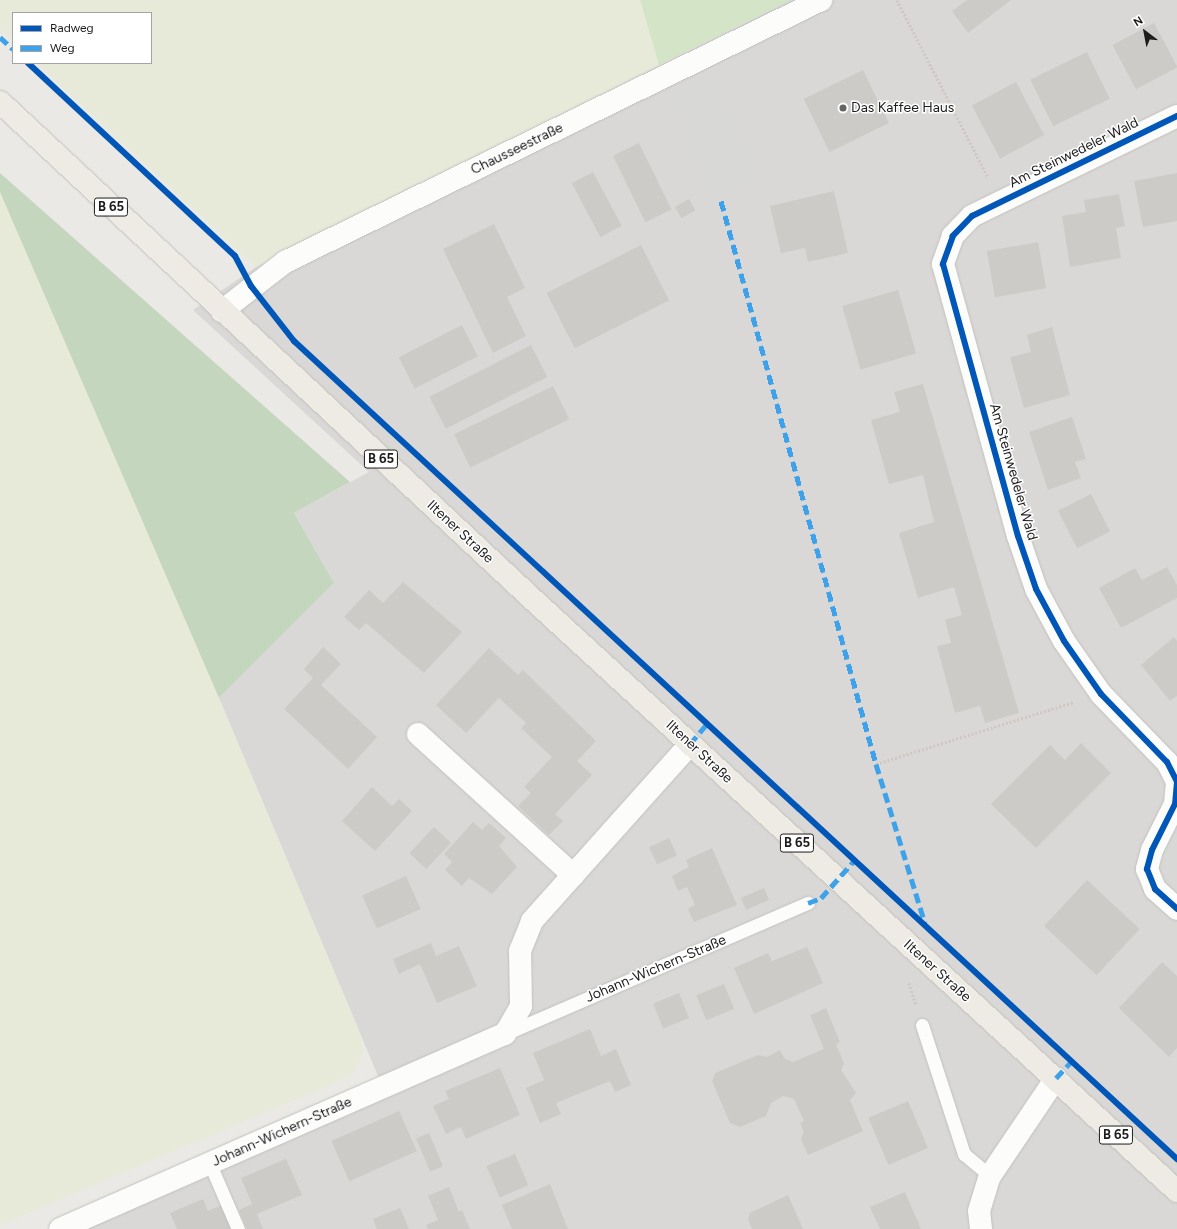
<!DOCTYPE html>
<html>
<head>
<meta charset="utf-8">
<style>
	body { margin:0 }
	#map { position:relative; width:1177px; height:1229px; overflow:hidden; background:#eae9e5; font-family:Figtree,sans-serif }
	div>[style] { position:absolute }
	.residential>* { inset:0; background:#d9d8d6 }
	.religious>* { inset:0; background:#d8d8d6 }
	.farmland>* { inset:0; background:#e7ead9 }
	.grass>* { inset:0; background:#d4e5c7 }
	.forest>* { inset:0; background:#c4d6bd }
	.building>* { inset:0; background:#cdcbc8; transform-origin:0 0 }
	.path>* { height:2.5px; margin-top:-1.25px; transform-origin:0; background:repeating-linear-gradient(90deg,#d0c6c3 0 2px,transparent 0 4px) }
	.roads { filter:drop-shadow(0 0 1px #c1c1bf) drop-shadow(0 0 1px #c1c1bf) }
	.lane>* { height:13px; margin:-6.5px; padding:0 6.5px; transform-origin:6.5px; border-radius:6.5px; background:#fcfcfb }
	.street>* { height:22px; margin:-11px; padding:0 11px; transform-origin:11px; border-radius:11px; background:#fcfcfb }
	.primary>* { height:22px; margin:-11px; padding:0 11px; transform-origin:11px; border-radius:11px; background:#eeebe4 }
	.quiet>* { height:5px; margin-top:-2.5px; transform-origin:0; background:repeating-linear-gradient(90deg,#3da2ea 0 10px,transparent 0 15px) }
	.cycleway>* { height:6px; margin:-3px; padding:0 3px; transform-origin:3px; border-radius:3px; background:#0057b8 }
	.dots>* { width:11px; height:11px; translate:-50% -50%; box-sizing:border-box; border:2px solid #fff; border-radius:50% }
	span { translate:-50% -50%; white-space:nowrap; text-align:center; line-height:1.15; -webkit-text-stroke:3px #fff; paint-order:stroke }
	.shield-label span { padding:1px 3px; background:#fff; border:1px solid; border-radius:3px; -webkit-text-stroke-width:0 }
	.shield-label { font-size:13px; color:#1c1c1c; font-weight:700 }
	.poi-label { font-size:14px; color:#1c1c1c }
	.left { translate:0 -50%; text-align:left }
	.street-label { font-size:14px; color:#1c1c1c }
	.legend { position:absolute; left:12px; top:12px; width:140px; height:52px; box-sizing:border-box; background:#fff; border:1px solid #a4a4a4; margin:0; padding:5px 7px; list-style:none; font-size:12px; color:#1c1c1c }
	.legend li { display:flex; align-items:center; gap:8px; height:20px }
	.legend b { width:20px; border:1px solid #a4a4a4 }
	.north { position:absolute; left:1125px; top:12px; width:40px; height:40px; -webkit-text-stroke:3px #fff; paint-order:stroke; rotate:328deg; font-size:11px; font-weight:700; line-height:16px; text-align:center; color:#1c1c1c }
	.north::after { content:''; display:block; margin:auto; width:14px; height:18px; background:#1c1c1c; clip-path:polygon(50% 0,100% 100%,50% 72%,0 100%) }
</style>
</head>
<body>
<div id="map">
	<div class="residential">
		<i style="clip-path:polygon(791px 0,1177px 0,1177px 1229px,65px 1229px,383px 1088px,219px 698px,334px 583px,294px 513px,369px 472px,193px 310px,256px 267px)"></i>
	</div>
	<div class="religious">
		<i style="clip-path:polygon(712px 72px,754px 177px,714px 206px,670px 92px)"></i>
		<i style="clip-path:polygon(1177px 829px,1177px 875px,1159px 864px)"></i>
	</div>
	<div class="farmland">
		<i style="clip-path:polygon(0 0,640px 0,659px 65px,256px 267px,37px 63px,151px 63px,151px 13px,13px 13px,13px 40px,0 28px)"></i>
		<i style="clip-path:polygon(0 192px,219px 698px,358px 1028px,364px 1052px,354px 1072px,332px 1084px,0 1225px)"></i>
	</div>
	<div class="grass">
		<i style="clip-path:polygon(640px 0,791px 0,659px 65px)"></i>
	</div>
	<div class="forest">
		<i style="clip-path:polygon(0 173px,350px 482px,294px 513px,334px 583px,219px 698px,0 192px)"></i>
	</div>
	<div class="building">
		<i style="clip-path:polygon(967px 0,1011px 0,968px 33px,952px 11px)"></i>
		<i style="left:1154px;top:23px;width:50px;height:47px;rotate:62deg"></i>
		<i style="left:1087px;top:52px;width:52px;height:63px;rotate:64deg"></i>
		<i style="left:863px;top:70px;width:59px;height:66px;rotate:64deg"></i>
		<i style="left:1016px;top:82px;width:60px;height:50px;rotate:62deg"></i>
		<i style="left:639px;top:143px;width:74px;height:29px;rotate:64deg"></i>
		<i style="left:593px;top:172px;width:61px;height:24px;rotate:62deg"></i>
		<i style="clip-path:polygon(1177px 173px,1177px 221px,1143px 227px,1134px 181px)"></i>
		<i style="clip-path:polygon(834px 191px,848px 253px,808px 262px,805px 248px,781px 253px,770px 206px)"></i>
		<i style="clip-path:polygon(1119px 194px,1125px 226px,1116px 228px,1121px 258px,1070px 267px,1062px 216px,1086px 212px,1084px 200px)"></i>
		<i style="left:689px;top:199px;width:13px;height:16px;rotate:61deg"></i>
		<i style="clip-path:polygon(494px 224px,525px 288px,507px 297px,526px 336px,493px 353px,443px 249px)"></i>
		<i style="left:1038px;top:242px;width:47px;height:52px;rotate:80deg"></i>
		<i style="left:641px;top:245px;width:62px;height:106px;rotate:63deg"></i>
		<i style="left:898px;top:290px;width:66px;height:58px;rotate:74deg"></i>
		<i style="left:462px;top:325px;width:35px;height:71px;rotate:63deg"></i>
		<i style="clip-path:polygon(1052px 327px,1070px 395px,1024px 408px,1010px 357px,1031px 352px,1027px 335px)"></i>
		<i style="left:531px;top:345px;width:36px;height:114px;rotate:63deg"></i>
		<i style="clip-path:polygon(923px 384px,1019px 713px,985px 723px,980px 706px,955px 713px,937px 646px,951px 643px,945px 620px,962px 615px,954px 587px,918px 598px,899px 533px,934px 522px,923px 475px,889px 484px,871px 420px,900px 412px,894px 392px)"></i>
		<i style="left:553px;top:386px;width:37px;height:110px;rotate:64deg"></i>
		<i style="clip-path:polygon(1072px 417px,1086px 459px,1075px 462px,1081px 478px,1048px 490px,1029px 432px)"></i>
		<i style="left:1091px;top:494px;width:42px;height:37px;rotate:63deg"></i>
		<i style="clip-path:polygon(1167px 567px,1177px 585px,1177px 598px,1121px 628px,1099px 588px,1135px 568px,1142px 580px)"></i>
		<i style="clip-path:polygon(403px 582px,462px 632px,424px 673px,366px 623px,359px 630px,344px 617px,369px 590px,383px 603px)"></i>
		<i style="clip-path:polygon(1174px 637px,1177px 641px,1177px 696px,1170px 701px,1141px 665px)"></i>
		<i style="clip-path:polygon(323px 647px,341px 664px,321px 685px,377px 737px,348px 769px,284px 709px,313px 678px,304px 669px)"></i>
		<i style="clip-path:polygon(489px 648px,518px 675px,523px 670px,596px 741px,577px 761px,592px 775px,555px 814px,563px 821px,549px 835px,518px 806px,531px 793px,524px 787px,552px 757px,521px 728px,526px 723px,499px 698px,466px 733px,436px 705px)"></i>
		<i style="clip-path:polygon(1081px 743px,1111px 773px,1036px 848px,991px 804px,1050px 745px,1065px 760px)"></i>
		<i style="clip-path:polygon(372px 787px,392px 806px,399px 799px,412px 811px,375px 851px,342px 821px)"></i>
		<i style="clip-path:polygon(473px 822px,482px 830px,489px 823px,506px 838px,499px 846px,517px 867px,492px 894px,469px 878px,462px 886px,445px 870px,452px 862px,444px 854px)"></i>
		<i style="left:434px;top:827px;width:23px;height:36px;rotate:43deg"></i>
		<i style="left:669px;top:838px;width:19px;height:22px;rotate:65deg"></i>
		<i style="clip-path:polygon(712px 848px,737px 905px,694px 922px,688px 909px,695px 905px,687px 887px,678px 891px,672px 876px,689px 867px,686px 860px)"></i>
		<i style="left:406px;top:876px;width:36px;height:48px;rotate:66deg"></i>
		<i style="left:1087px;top:880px;width:72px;height:63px;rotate:43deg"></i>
		<i style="left:764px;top:888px;width:13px;height:25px;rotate:67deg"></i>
		<i style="clip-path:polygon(431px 943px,436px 956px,459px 946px,477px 986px,437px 1003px,420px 964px,399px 974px,393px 959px)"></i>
		<i style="clip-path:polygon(807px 947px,823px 983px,754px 1014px,734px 968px,768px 953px,772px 961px)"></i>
		<i style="clip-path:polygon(1162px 962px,1177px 976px,1177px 1048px,1169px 1057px,1119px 1008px)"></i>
		<i style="left:724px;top:984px;width:27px;height:30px;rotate:68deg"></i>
		<i style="left:679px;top:993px;width:27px;height:28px;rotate:68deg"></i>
		<i style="clip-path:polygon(826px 1008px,840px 1042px,836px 1044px,844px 1064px,841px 1070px,856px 1093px,850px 1100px,863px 1131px,808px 1155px,801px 1139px,804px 1132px,800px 1123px,804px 1121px,794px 1099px,783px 1096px,771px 1103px,766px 1116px,740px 1127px,730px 1123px,712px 1081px,715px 1073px,758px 1055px,767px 1057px,780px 1050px,784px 1058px,793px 1062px,824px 1049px,810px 1015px)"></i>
		<i style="clip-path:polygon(590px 1029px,601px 1056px,616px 1049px,631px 1085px,615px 1092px,610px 1081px,556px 1103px,561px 1114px,540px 1123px,526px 1088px,544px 1080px,533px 1053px)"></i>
		<i style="clip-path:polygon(500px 1068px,520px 1115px,466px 1139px,461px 1127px,446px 1134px,433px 1106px,449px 1099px,445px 1091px)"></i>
		<i style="left:908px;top:1101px;width:51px;height:43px;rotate:67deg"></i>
		<i style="left:399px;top:1111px;width:44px;height:74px;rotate:66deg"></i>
		<i style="left:429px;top:1133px;width:36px;height:14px;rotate:67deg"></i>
		<i style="left:515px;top:1154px;width:34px;height:31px;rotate:67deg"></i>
		<i style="clip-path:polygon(286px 1159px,302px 1195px,257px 1214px,263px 1229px,247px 1229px,239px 1210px,252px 1204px,241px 1178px)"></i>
		<i style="clip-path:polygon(550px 1184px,568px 1229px,512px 1229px,502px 1205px)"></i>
		<i style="clip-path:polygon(449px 1187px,459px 1212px,462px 1210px,470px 1229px,428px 1229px,426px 1225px,438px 1220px,428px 1196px)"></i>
		<i style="clip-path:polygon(905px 1192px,921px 1229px,880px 1229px,870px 1207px)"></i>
		<i style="clip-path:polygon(788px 1195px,803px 1229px,752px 1229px,748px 1219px,750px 1213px)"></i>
		<i style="clip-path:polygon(203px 1199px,208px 1211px,222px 1205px,232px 1229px,177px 1229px,170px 1213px)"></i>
		<i style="clip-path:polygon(400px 1208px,409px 1229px,377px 1229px,373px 1219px)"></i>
	</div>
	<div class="path">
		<i style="left:897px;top:0;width:199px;rotate:62.8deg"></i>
		<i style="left:876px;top:764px;width:207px;rotate:-17.4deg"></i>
		<i style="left:909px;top:983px;width:23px;rotate:72deg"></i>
	</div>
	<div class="roads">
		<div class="lane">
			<i style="left:922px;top:1025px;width:136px;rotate:72deg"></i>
			<i style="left:964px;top:1154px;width:34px;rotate:40deg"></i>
			<i style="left:507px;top:1033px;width:328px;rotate:-23.4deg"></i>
			<i style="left:210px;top:1164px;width:71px;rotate:66.7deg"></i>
		</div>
		<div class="street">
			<i style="left:1177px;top:116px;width:228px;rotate:154deg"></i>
			<i style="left:972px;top:216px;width:28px;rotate:134deg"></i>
			<i style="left:953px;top:236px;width:30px;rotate:110deg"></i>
			<i style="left:943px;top:264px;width:282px;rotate:74.6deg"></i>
			<i style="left:1018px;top:536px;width:56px;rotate:71.2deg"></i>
			<i style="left:1036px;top:589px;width:59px;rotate:61.7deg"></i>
			<i style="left:1064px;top:641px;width:65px;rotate:55.1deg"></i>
			<i style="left:1101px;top:694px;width:95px;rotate:45.9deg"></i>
			<i style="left:1167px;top:762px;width:22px;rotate:63deg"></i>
			<i style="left:1177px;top:782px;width:22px;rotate:95deg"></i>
			<i style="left:1175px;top:804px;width:51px;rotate:116.6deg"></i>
			<i style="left:1152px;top:850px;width:20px;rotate:105deg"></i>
			<i style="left:1147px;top:869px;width:22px;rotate:68deg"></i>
			<i style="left:1155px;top:889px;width:30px;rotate:42deg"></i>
			<i style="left:222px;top:311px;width:80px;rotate:-37.9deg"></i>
			<i style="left:285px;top:262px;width:597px;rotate:-26.05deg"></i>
			<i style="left:418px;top:734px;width:210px;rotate:42.3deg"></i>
			<i style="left:60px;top:1229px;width:486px;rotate:-23.7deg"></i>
			<i style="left:505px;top:1034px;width:32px;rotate:-60deg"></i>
			<i style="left:521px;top:1006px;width:55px;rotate:-91deg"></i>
			<i style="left:520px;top:951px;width:32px;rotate:-68deg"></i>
			<i style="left:532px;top:921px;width:237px;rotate:-48.2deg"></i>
			<i style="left:981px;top:1229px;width:18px;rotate:-96deg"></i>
			<i style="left:979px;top:1211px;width:37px;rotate:-73deg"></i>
			<i style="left:990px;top:1176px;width:118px;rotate:-56deg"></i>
		</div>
		<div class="primary">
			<i style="left:0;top:102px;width:739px;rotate:43.03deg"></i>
			<i style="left:540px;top:606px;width:865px;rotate:42.56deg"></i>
		</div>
	</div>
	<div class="quiet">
		<i style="left:0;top:37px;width:18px;rotate:43deg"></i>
		<i style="left:721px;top:201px;width:584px;rotate:74.61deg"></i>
		<i style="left:876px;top:764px;width:166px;rotate:72.9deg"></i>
		<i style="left:690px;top:744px;width:26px;rotate:-50deg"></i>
		<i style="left:808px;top:903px;width:14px;rotate:-21deg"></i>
		<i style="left:821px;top:898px;width:50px;rotate:-48.3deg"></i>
		<i style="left:1056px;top:1078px;width:22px;rotate:-47deg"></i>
	</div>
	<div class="cycleway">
		<i style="left:28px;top:63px;width:283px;rotate:43deg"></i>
		<i style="left:235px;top:256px;width:34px;rotate:62deg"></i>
		<i style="left:251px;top:286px;width:70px;rotate:52deg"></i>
		<i style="left:294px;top:341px;width:1204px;rotate:42.81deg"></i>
		<i style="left:1177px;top:116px;width:228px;rotate:154deg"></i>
		<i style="left:972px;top:216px;width:28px;rotate:134deg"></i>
		<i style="left:953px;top:236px;width:30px;rotate:110deg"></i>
		<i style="left:943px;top:264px;width:282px;rotate:74.6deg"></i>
		<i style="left:1018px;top:536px;width:56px;rotate:71.2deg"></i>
		<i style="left:1036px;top:589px;width:59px;rotate:61.7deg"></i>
		<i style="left:1064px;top:641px;width:65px;rotate:55.1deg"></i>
		<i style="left:1101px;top:694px;width:95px;rotate:45.9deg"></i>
		<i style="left:1167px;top:762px;width:22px;rotate:63deg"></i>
		<i style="left:1177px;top:782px;width:22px;rotate:95deg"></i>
		<i style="left:1175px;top:804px;width:51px;rotate:116.6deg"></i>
		<i style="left:1152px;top:850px;width:20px;rotate:105deg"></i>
		<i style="left:1147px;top:869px;width:22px;rotate:68deg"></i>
		<i style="left:1155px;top:889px;width:30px;rotate:42deg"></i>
	</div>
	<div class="dots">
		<i style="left:843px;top:108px;background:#646462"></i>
	</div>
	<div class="shield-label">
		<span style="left:111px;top:207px">B 65</span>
		<span style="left:381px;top:459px">B 65</span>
		<span style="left:797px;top:843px">B 65</span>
		<span style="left:1116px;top:1135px">B 65</span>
	</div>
	<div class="poi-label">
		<span class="left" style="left:851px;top:108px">Das Kaffee Haus</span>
	</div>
	<div class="street-label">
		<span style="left:517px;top:149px;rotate:-26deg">Chausseestraße</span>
		<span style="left:1074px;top:153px;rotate:-26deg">Am Steinwedeler Wald</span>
		<span style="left:1013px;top:472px;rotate:74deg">Am Steinwedeler Wald</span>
		<span style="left:460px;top:532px;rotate:43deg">Iltener Straße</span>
		<span style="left:699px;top:752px;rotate:43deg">Iltener Straße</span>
		<span style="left:656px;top:969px;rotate:-23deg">Johann-Wichern-Straße</span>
		<span style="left:937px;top:971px;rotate:42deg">Iltener Straße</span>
		<span style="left:282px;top:1132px;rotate:-24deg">Johann-Wichern-Straße</span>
	</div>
	<ul class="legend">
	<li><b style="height:5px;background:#0057b8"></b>Radweg</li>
	<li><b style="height:5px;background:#3da2ea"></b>Weg</li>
	</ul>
	<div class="north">N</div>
</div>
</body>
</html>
